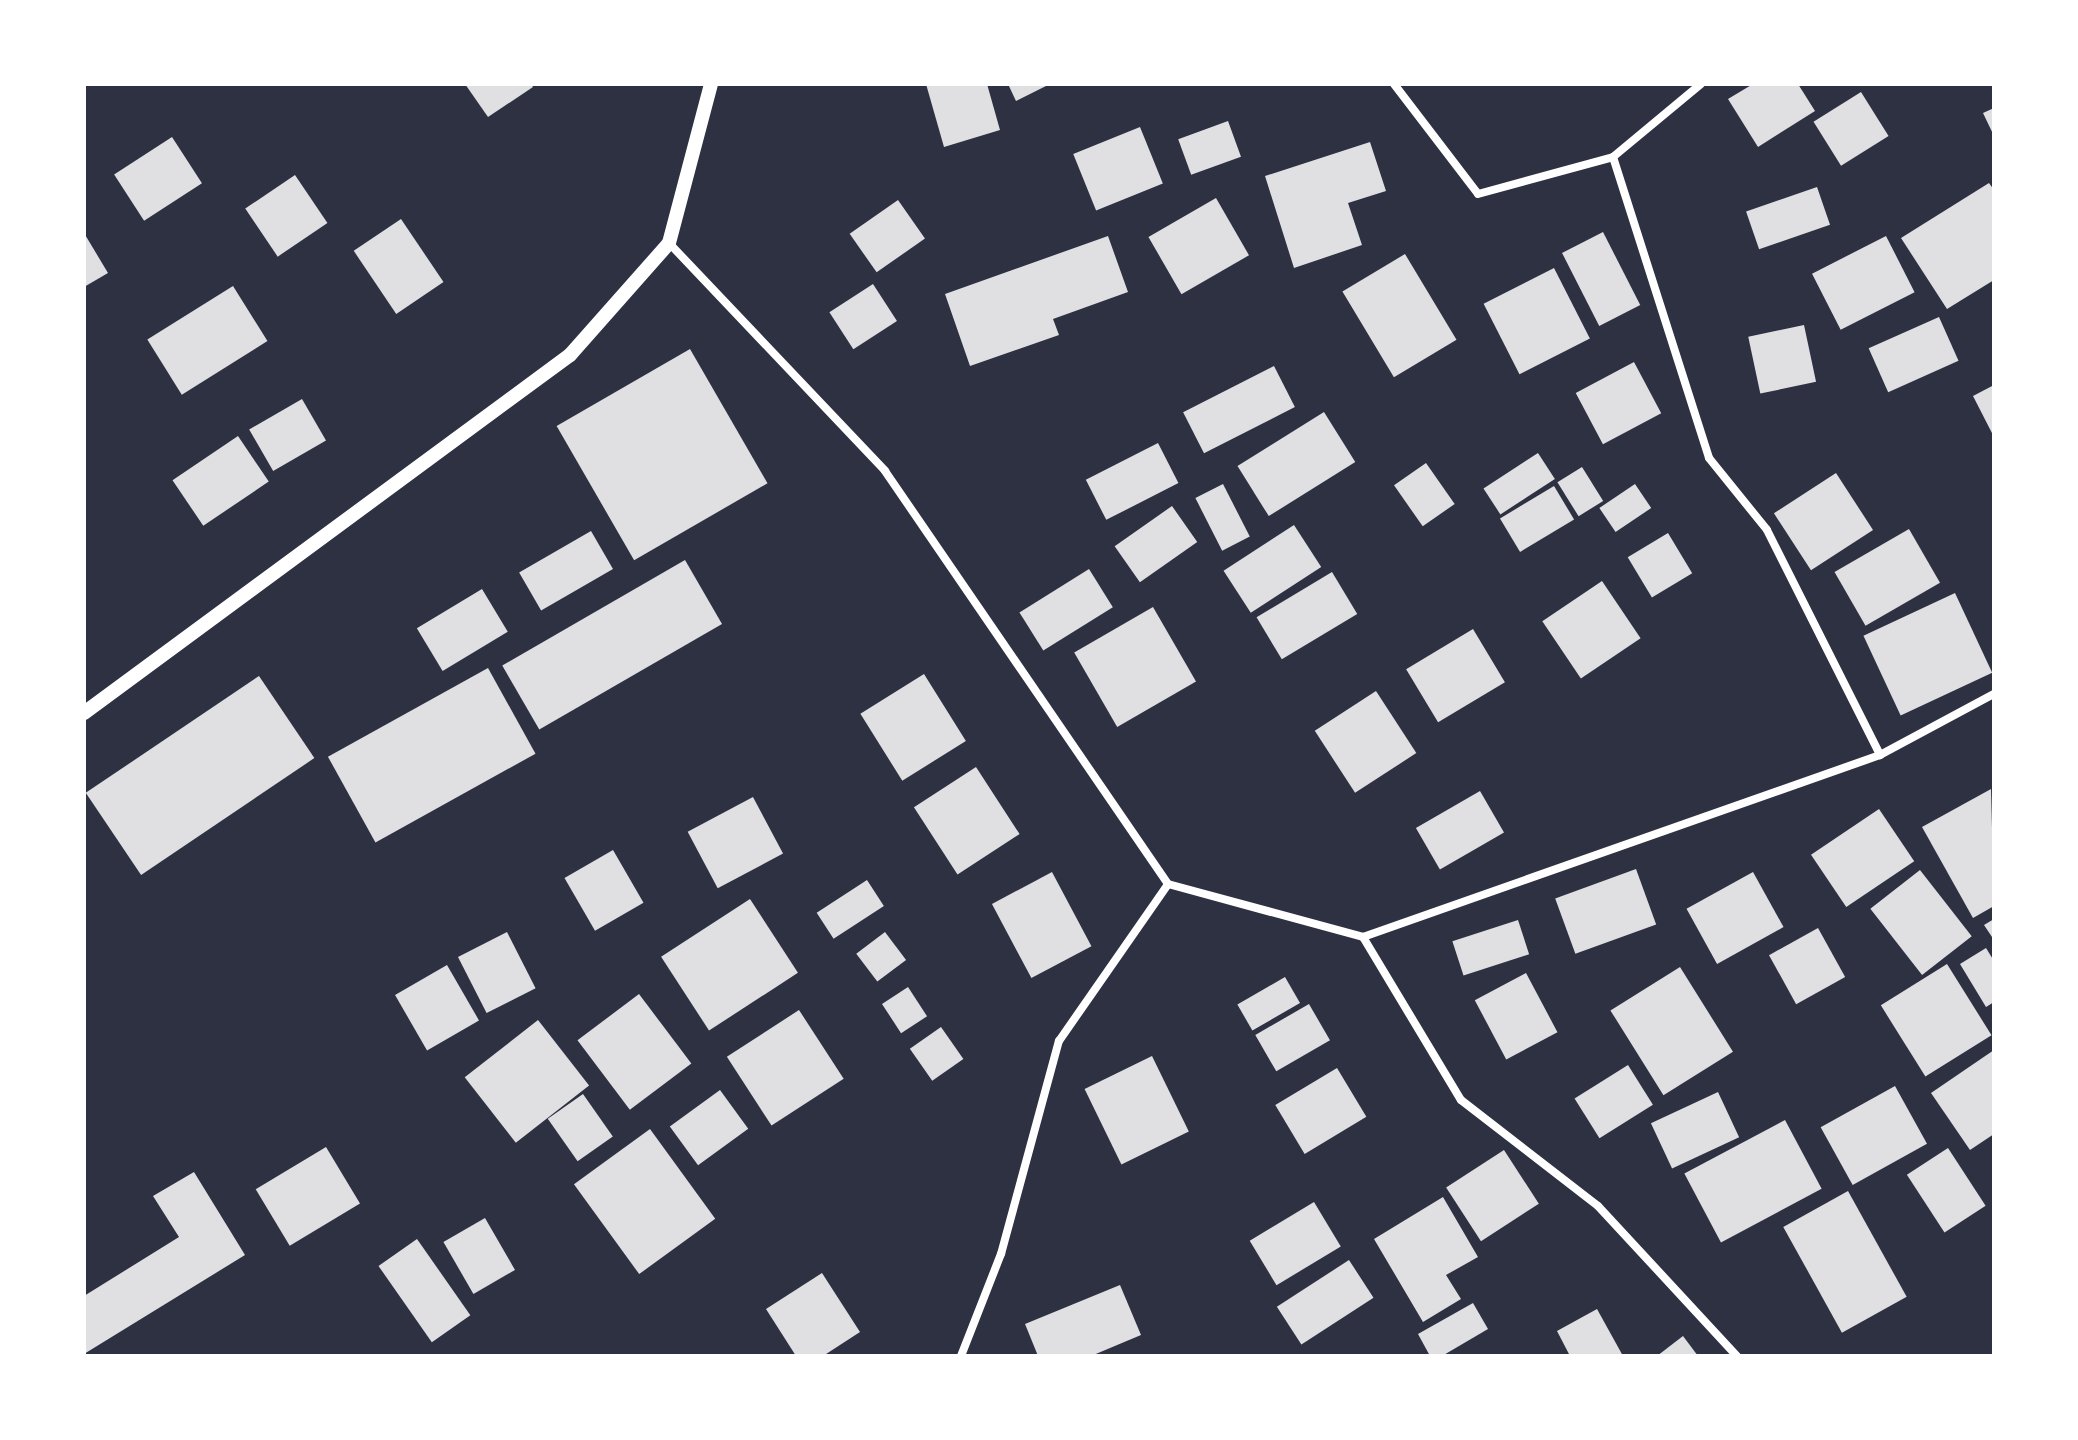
<!DOCTYPE html>
<html>
<head>
<meta charset="utf-8">
<style>
	body { margin:0 }
	#map { position:relative; width:2078px; height:1440px; overflow:hidden; background:#2d3142; font-family:"Space Grotesk",sans-serif }
	div>[style] { position:absolute }
	.building>* { inset:0; background:#e0e0e3; transform-origin:0 0 }
	.minor>* { height:8px; margin:-4px; padding:0 4px; transform-origin:4px; border-radius:4px; background:#fff }
	.tertiary>* { height:14px; margin:-7px; padding:0 7px; transform-origin:7px; border-radius:7px; background:#fff }
	span { translate:-50% -50%; white-space:nowrap; text-align:center; line-height:1.15; -webkit-text-stroke:7px #fff; paint-order:stroke }
	.frame { position:absolute; inset:0; border:86px solid #fff; pointer-events:none }
</style>
</head>
<body>
<div id="map">
	<div class="building">
		<i style="clip-path:polygon(465px 84px,531px 84px,533px 87px,488px 117px)"></i>
		<i style="clip-path:polygon(926px 84px,987px 84px,1000px 130px,944px 147px)"></i>
		<i style="clip-path:polygon(1008px 84px,1050px 84px,1016px 101px)"></i>
		<i style="clip-path:polygon(1753px 84px,1798px 84px,1815px 111px,1758px 147px,1728px 99px)"></i>
		<i style="left:1861px;top:92px;width:52px;height:56px;rotate:58deg"></i>
		<i style="clip-path:polygon(1994px 108px,1994px 136px,1983px 113px)"></i>
		<i style="left:1228px;top:121px;width:38px;height:53px;rotate:70deg"></i>
		<i style="left:1140px;top:127px;width:61px;height:72px;rotate:68deg"></i>
		<i style="left:172px;top:137px;width:55px;height:69px;rotate:57deg"></i>
		<i style="clip-path:polygon(1370px 142px,1386px 191px,1348px 203px,1362px 245px,1294px 268px,1265px 176px)"></i>
		<i style="left:295px;top:175px;width:58px;height:60px;rotate:56deg"></i>
		<i style="clip-path:polygon(1989px 183px,1994px 190px,1994px 280px,1947px 309px,1901px 238px)"></i>
		<i style="left:1817px;top:187px;width:40px;height:75px;rotate:71deg"></i>
		<i style="left:1216px;top:198px;width:66px;height:78px;rotate:60deg"></i>
		<i style="left:898px;top:200px;width:47px;height:59px;rotate:55deg"></i>
		<i style="left:401px;top:219px;width:76px;height:57px;rotate:56deg"></i>
		<i style="left:1603px;top:232px;width:82px;height:46px;rotate:63deg"></i>
		<i style="clip-path:polygon(84px 233px,108px 273px,84px 287px)"></i>
		<i style="clip-path:polygon(1108px 236px,1128px 292px,1053px 319px,1059px 335px,970px 366px,945px 294px)"></i>
		<i style="left:1886px;top:236px;width:63px;height:83px;rotate:63deg"></i>
		<i style="left:1405px;top:254px;width:100px;height:73px;rotate:59deg"></i>
		<i style="left:1554px;top:268px;width:79px;height:79px;rotate:63deg"></i>
		<i style="left:873px;top:284px;width:44px;height:52px;rotate:57deg"></i>
		<i style="left:233px;top:286px;width:65px;height:101px;rotate:58deg"></i>
		<i style="left:1939px;top:317px;width:48px;height:77px;rotate:66deg"></i>
		<i style="left:1804px;top:325px;width:58px;height:57px;rotate:78deg"></i>
		<i style="left:690px;top:349px;width:155px;height:154px;rotate:60deg"></i>
		<i style="left:1634px;top:362px;width:58px;height:66px;rotate:62deg"></i>
		<i style="left:1274px;top:366px;width:46px;height:102px;rotate:63deg"></i>
		<i style="clip-path:polygon(1994px 385px,1994px 437px,1973px 396px)"></i>
		<i style="left:302px;top:399px;width:48px;height:61px;rotate:60deg"></i>
		<i style="left:1324px;top:412px;width:59px;height:102px;rotate:58deg"></i>
		<i style="left:238px;top:436px;width:55px;height:79px;rotate:56deg"></i>
		<i style="left:1158px;top:443px;width:45px;height:81px;rotate:63deg"></i>
		<i style="left:1538px;top:453px;width:31px;height:65px;rotate:57deg"></i>
		<i style="left:1426px;top:463px;width:50px;height:39px;rotate:55deg"></i>
		<i style="left:1582px;top:467px;width:40px;height:29px;rotate:58deg"></i>
		<i style="left:1836px;top:473px;width:68px;height:74px;rotate:57deg"></i>
		<i style="left:1223px;top:484px;width:59px;height:31px;rotate:63deg"></i>
		<i style="left:1635px;top:484px;width:29px;height:43px;rotate:56deg"></i>
		<i style="left:1554px;top:486px;width:39px;height:63px;rotate:59deg"></i>
		<i style="left:1172px;top:506px;width:44px;height:70px;rotate:55deg"></i>
		<i style="left:1294px;top:525px;width:50px;height:84px;rotate:57deg"></i>
		<i style="left:1909px;top:529px;width:62px;height:86px;rotate:60deg"></i>
		<i style="left:591px;top:531px;width:44px;height:83px;rotate:60deg"></i>
		<i style="left:1668px;top:533px;width:47px;height:47px;rotate:59deg"></i>
		<i style="left:685px;top:560px;width:74px;height:211px;rotate:60deg"></i>
		<i style="left:1089px;top:569px;width:45px;height:82px;rotate:58deg"></i>
		<i style="left:1332px;top:572px;width:49px;height:88px;rotate:59deg"></i>
		<i style="left:1602px;top:581px;width:69px;height:72px;rotate:56deg"></i>
		<i style="left:482px;top:589px;width:50px;height:76px;rotate:59deg"></i>
		<i style="left:1955px;top:593px;width:88px;height:101px;rotate:65deg"></i>
		<i style="left:1153px;top:607px;width:86px;height:91px;rotate:60deg"></i>
		<i style="left:1473px;top:629px;width:62px;height:78px;rotate:59deg"></i>
		<i style="left:488px;top:668px;width:98px;height:183px;rotate:61deg"></i>
		<i style="left:924px;top:674px;width:79px;height:75px;rotate:58deg"></i>
		<i style="left:259px;top:676px;width:99px;height:209px;rotate:56deg"></i>
		<i style="left:1376px;top:691px;width:74px;height:73px;rotate:57deg"></i>
		<i style="left:976px;top:767px;width:80px;height:74px;rotate:57deg"></i>
		<i style="clip-path:polygon(1991px 789px,1994px 906px,1973px 918px,1922px 827px)"></i>
		<i style="left:1480px;top:791px;width:48px;height:74px;rotate:60deg"></i>
		<i style="left:753px;top:797px;width:64px;height:74px;rotate:62deg"></i>
		<i style="left:1879px;top:809px;width:63px;height:82px;rotate:56deg"></i>
		<i style="left:613px;top:850px;width:61px;height:56px;rotate:60deg"></i>
		<i style="left:1636px;top:869px;width:59px;height:86px;rotate:70deg"></i>
		<i style="left:1920px;top:870px;width:84px;height:63px;rotate:52deg"></i>
		<i style="left:1052px;top:872px;width:84px;height:68px;rotate:62deg"></i>
		<i style="left:1753px;top:872px;width:63px;height:76px;rotate:61deg"></i>
		<i style="left:867px;top:880px;width:31px;height:60px;rotate:57deg"></i>
		<i style="left:750px;top:899px;width:88px;height:106px;rotate:57deg"></i>
		<i style="clip-path:polygon(1994px 919px,1994px 940px,1984px 925px)"></i>
		<i style="left:1518px;top:920px;width:36px;height:69px;rotate:72deg"></i>
		<i style="left:1818px;top:928px;width:56px;height:56px;rotate:61deg"></i>
		<i style="left:507px;top:932px;width:63px;height:55px;rotate:63deg"></i>
		<i style="left:885px;top:932px;width:35px;height:36px;rotate:53deg"></i>
		<i style="clip-path:polygon(1986px 948px,1994px 961px,1994px 1002px,1986px 1007px,1960px 964px)"></i>
		<i style="left:1947px;top:964px;width:84px;height:78px;rotate:58deg"></i>
		<i style="left:447px;top:965px;width:64px;height:60px;rotate:60deg"></i>
		<i style="left:1680px;top:967px;width:100px;height:82px;rotate:58deg"></i>
		<i style="left:1526px;top:973px;width:67px;height:58px;rotate:62deg"></i>
		<i style="left:1285px;top:977px;width:30px;height:55px;rotate:60deg"></i>
		<i style="left:908px;top:987px;width:35px;height:31px;rotate:57deg"></i>
		<i style="left:639px;top:994px;width:87px;height:77px;rotate:53deg"></i>
		<i style="left:1309px;top:1004px;width:42px;height:62px;rotate:60deg"></i>
		<i style="left:799px;top:1010px;width:82px;height:86px;rotate:57deg"></i>
		<i style="left:538px;top:1020px;width:83px;height:93px;rotate:52deg"></i>
		<i style="left:941px;top:1027px;width:39px;height:38px;rotate:55deg"></i>
		<i style="clip-path:polygon(1994px 1050px,1994px 1134px,1970px 1150px,1931px 1093px)"></i>
		<i style="left:1152px;top:1056px;width:84px;height:75px;rotate:64deg"></i>
		<i style="left:1628px;top:1065px;width:47px;height:63px;rotate:58deg"></i>
		<i style="left:1337px;top:1068px;width:57px;height:72px;rotate:59deg"></i>
		<i style="left:1895px;top:1086px;width:66px;height:85px;rotate:61deg"></i>
		<i style="left:720px;top:1090px;width:48px;height:62px;rotate:54deg"></i>
		<i style="left:1718px;top:1092px;width:50px;height:74px;rotate:65deg"></i>
		<i style="left:583px;top:1094px;width:52px;height:43px;rotate:55deg"></i>
		<i style="left:1785px;top:1120px;width:78px;height:114px;rotate:62deg"></i>
		<i style="left:650px;top:1129px;width:111px;height:94px;rotate:54deg"></i>
		<i style="left:326px;top:1147px;width:66px;height:82px;rotate:59deg"></i>
		<i style="left:1948px;top:1148px;width:69px;height:49px;rotate:57deg"></i>
		<i style="left:1504px;top:1150px;width:64px;height:69px;rotate:57deg"></i>
		<i style="clip-path:polygon(194px 1172px,245px 1255px,84px 1354px,84px 1296px,179px 1237px,153px 1196px)"></i>
		<i style="left:1848px;top:1191px;width:121px;height:74px;rotate:61deg"></i>
		<i style="clip-path:polygon(1443px 1197px,1478px 1257px,1446px 1275px,1461px 1299px,1423px 1322px,1374px 1239px)"></i>
		<i style="left:1314px;top:1202px;width:52px;height:75px;rotate:59deg"></i>
		<i style="left:485px;top:1218px;width:60px;height:48px;rotate:60deg"></i>
		<i style="left:417px;top:1239px;width:93px;height:47px;rotate:55deg"></i>
		<i style="left:1349px;top:1260px;width:45px;height:86px;rotate:57deg"></i>
		<i style="clip-path:polygon(822px 1273px,860px 1332px,823px 1356px,796px 1356px,766px 1309px)"></i>
		<i style="clip-path:polygon(1120px 1285px,1141px 1335px,1091px 1356px,1038px 1356px,1025px 1324px)"></i>
		<i style="clip-path:polygon(1473px 1303px,1488px 1329px,1442px 1356px,1430px 1356px,1418px 1334px)"></i>
		<i style="clip-path:polygon(1597px 1309px,1623px 1356px,1570px 1356px,1557px 1331px)"></i>
		<i style="clip-path:polygon(1683px 1336px,1698px 1356px,1657px 1356px)"></i>
	</div>
	<div class="minor">
		<i style="left:1394px;top:84px;width:138px;rotate:52.6deg"></i>
		<i style="left:1478px;top:194px;width:140px;rotate:-15.3deg"></i>
		<i style="left:1613px;top:157px;width:114px;rotate:-39.7deg"></i>
		<i style="left:1613px;top:157px;width:316px;rotate:72.3deg"></i>
		<i style="left:1709px;top:458px;width:92px;rotate:51.1deg"></i>
		<i style="left:1767px;top:530px;width:252px;rotate:63.3deg"></i>
		<i style="left:669px;top:243px;width:314px;rotate:46.5deg"></i>
		<i style="left:885px;top:471px;width:501px;rotate:55.58deg"></i>
		<i style="left:1168px;top:884px;width:202px;rotate:15.2deg"></i>
		<i style="left:1363px;top:937px;width:190px;rotate:59deg"></i>
		<i style="left:1461px;top:1100px;width:173px;rotate:37.7deg"></i>
		<i style="left:1598px;top:1206px;width:205px;rotate:47.2deg"></i>
		<i style="left:1363px;top:937px;width:548px;rotate:-19.39deg"></i>
		<i style="left:1880px;top:755px;width:129px;rotate:-28.2deg"></i>
		<i style="left:961px;top:1356px;width:110px;rotate:-68.6deg"></i>
		<i style="left:1001px;top:1254px;width:221px;rotate:-74.8deg"></i>
		<i style="left:1059px;top:1041px;width:191px;rotate:-55.2deg"></i>
	</div>
	<div class="tertiary">
		<i style="left:84px;top:713px;width:604px;rotate:-36.38deg"></i>
		<i style="left:570px;top:355px;width:149px;rotate:-48.5deg"></i>
		<i style="left:669px;top:243px;width:164px;rotate:-75.2deg"></i>
	</div>
	<div class="frame"></div>
</div>
</body>
</html>
